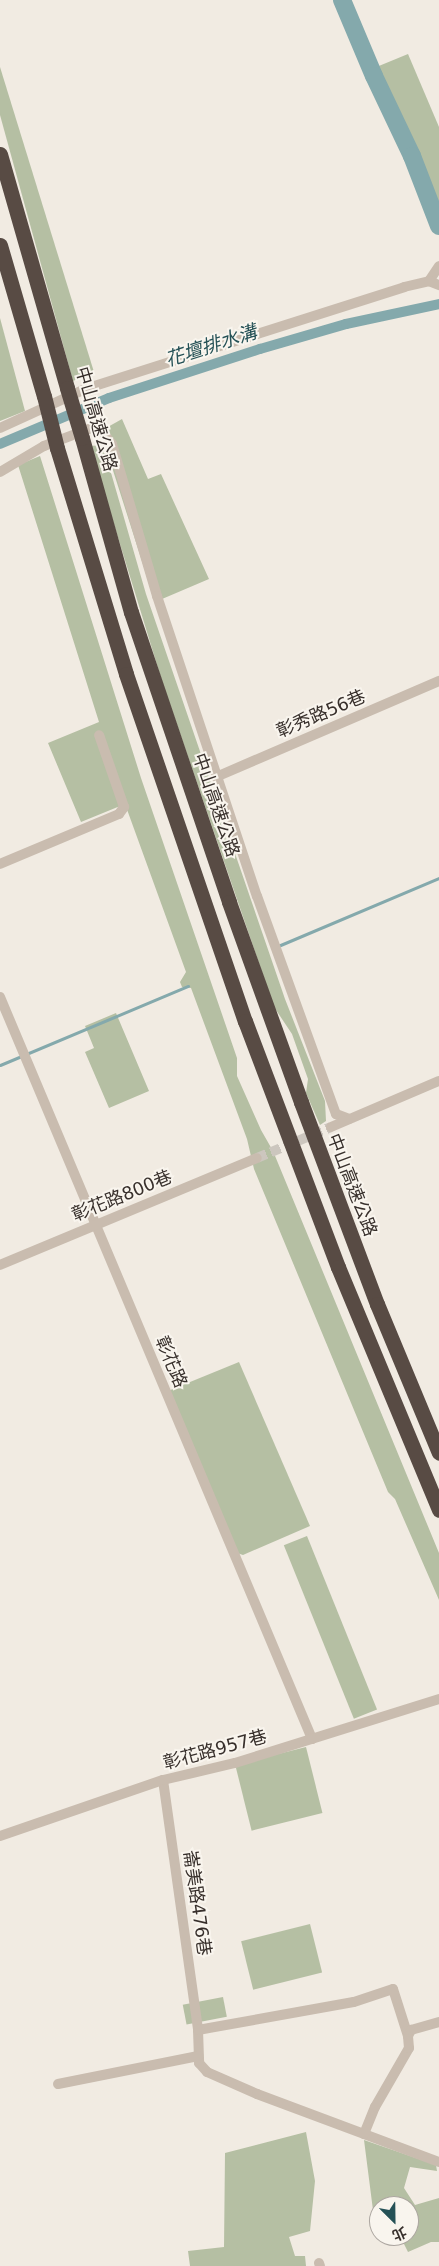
<!DOCTYPE html>
<html>
<head>
<meta charset="utf-8">
<style>
	body { margin:0 }
	#map { position:relative; width:439px; height:2266px; overflow:hidden; background:#f1ebe2; font-family:"DejaVu Sans","Noto Sans TC",sans-serif }
	div>[style] { position:absolute }
	.green>* { inset:0; background:#b5bfa3; transform-origin:0 0 }
	.stream>* { height:3px; margin:-1.5px; padding:0 1.5px; transform-origin:1.5px; border-radius:1.5px; background:#84a9ac }
	.canal>* { height:10px; margin:-5px; padding:0 5px; transform-origin:5px; border-radius:5px; background:#84a9ac }
	.river>* { height:18px; margin:-9px; padding:0 9px; transform-origin:9px; border-radius:9px; background:#84a9ac }
	.minor-tunnel>* { height:10px; margin-top:-5px; transform-origin:0; background:repeating-linear-gradient(90deg,#ccc6be 0 10px,transparent 0 15px) }
	.minor>* { height:10px; margin:-5px; padding:0 5px; transform-origin:5px; border-radius:5px; background:#c9bcaf }
	.highway>* { height:15px; margin:-7.5px; padding:0 7.5px; transform-origin:7.5px; border-radius:7.5px; background:#584b44 }
	.highway-bridge>* { height:15px; margin:-7.5px; padding:0 7.5px; transform-origin:7.5px; border-radius:7.5px; background:#584b44 }
	span { translate:-50% -50%; white-space:nowrap; text-align:center; line-height:1.15; -webkit-text-stroke:4px #f9f5ee; paint-order:stroke }
	.street-label { font-size:18px; color:#38302c }
	.water-label { font-size:19px; color:#255156; font-style:italic }
	.north { position:absolute; left:369px; top:2196px; width:50px; height:50px; box-sizing:border-box; background:#f9f5ee; border:1px solid #aca6a0; border-radius:50%; rotate:157deg; font-size:14px; font-weight:700; line-height:20px; text-align:center; color:#38302c }
	.north::after { content:''; display:block; margin:auto; width:18px; height:22px; background:#255156; clip-path:polygon(50% 0,100% 100%,50% 72%,0 100%) }
</style>
</head>
<body>
<div id="map">
	<div class="green">
		<i style="clip-path:polygon(408px 54px,439px 127px,439px 222px,374px 68px)"></i>
		<i style="clip-path:polygon(0 67px,94px 372px,73px 381px,0 115px)"></i>
		<i style="clip-path:polygon(0 318px,25px 411px,0 421px)"></i>
		<i style="clip-path:polygon(122px 419px,148px 479px,161px 474px,209px 579px,155px 602px,110px 461px,106px 428px)"></i>
		<i style="clip-path:polygon(103px 445px,146px 594px,285px 999px,325px 1101px,326px 1121px,320px 1125px,306px 1093px,308px 1079px,292px 1034px,274px 1007px,162px 681px,90px 446px)"></i>
		<i style="clip-path:polygon(40px 456px,141px 778px,237px 1058px,237px 1076px,261px 1130px,273px 1151px,439px 1553px,439px 1600px,395px 1499px,388px 1492px,254px 1169px,247px 1139px,191px 988px,182px 987px,180px 982px,186px 972px,125px 804px,81px 822px,48px 743px,99px 722px,18px 465px)"></i>
		<i style="clip-path:polygon(116px 1013px,149px 1091px,109px 1108px,85px 1052px,94px 1048px,85px 1026px)"></i>
		<i style="clip-path:polygon(239px 1362px,310px 1526px,243px 1555px,237px 1553px,168px 1391px)"></i>
		<i style="left:307px;top:1536px;width:187px;height:25px;rotate:68deg"></i>
		<i style="left:306px;top:1747px;width:68px;height:73px;rotate:76deg"></i>
		<i style="left:310px;top:1924px;width:50px;height:71px;rotate:76deg"></i>
		<i style="left:223px;top:1997px;width:20px;height:41px;rotate:79deg"></i>
		<i style="clip-path:polygon(306px 2132px,315px 2181px,310px 2231px,289px 2237px,295px 2256px,305px 2256px,306px 2266px,190px 2266px,188px 2251px,224px 2247px,225px 2153px)"></i>
		<i style="clip-path:polygon(364px 2140px,436px 2165px,437px 2171px,410px 2167px,404px 2188px,415px 2205px,439px 2198px,439px 2242px,431px 2242px,408px 2252px,400px 2236px,409px 2236px,409px 2206px,379px 2206px,379px 2215px,374px 2218px)"></i>
	</div>
	<div class="stream">
		<i style="left:278px;top:946px;width:175px;rotate:-22.9deg"></i>
		<i style="left:0;top:1065px;width:204px;rotate:-22.8deg"></i>
	</div>
	<div class="canal">
		<i style="left:0;top:444px;width:118px;rotate:-22.9deg"></i>
		<i style="left:109px;top:398px;width:159px;rotate:-18deg"></i>
		<i style="left:260px;top:349px;width:90px;rotate:-16.2deg"></i>
		<i style="left:346px;top:324px;width:95px;rotate:-12.1deg"></i>
	</div>
	<div class="river">
		<i style="left:342px;top:0;width:82px;rotate:67.2deg"></i>
		<i style="left:374px;top:76px;width:89px;rotate:64.6deg"></i>
		<i style="left:412px;top:156px;width:75px;rotate:68.9deg"></i>
	</div>
	<div class="minor-tunnel">
		<i style="left:257px;top:1158px;width:80px;rotate:-22.7deg"></i>
	</div>
	<div class="minor">
		<i style="left:429px;top:281px;width:18px;rotate:-56deg"></i>
		<i style="left:97px;top:425px;width:24px;rotate:52deg"></i>
		<i style="left:112px;top:444px;width:159px;rotate:73.5deg"></i>
		<i style="left:157px;top:596px;width:316px;rotate:71.6deg"></i>
		<i style="left:257px;top:896px;width:232px;rotate:70.1deg"></i>
		<i style="left:336px;top:1114px;width:14px;rotate:21deg"></i>
		<i style="left:0;top:428px;width:94px;rotate:-24.6deg"></i>
		<i style="left:85px;top:389px;width:335px;rotate:-17.7deg"></i>
		<i style="left:404px;top:287px;width:26px;rotate:-13deg"></i>
		<i style="left:429px;top:281px;width:11px;rotate:22deg"></i>
		<i style="left:0;top:472px;width:51px;rotate:-30.6deg"></i>
		<i style="left:44px;top:446px;width:53px;rotate:-20.8deg"></i>
		<i style="left:216px;top:777px;width:243px;rotate:-23.3deg"></i>
		<i style="left:0;top:864px;width:129px;rotate:-22.8deg"></i>
		<i style="left:119px;top:814px;width:9px;rotate:-54deg"></i>
		<i style="left:124px;top:807px;width:76px;rotate:-109.1deg"></i>
		<i style="left:0;top:997px;width:805px;rotate:67.19deg"></i>
		<i style="left:331px;top:1127px;width:117px;rotate:-23.1deg"></i>
		<i style="left:0;top:1265px;width:278px;rotate:-22.6deg"></i>
		<i style="left:163px;top:1780px;width:252px;rotate:82deg"></i>
		<i style="left:198px;top:2030px;width:33px;rotate:88deg"></i>
		<i style="left:199px;top:2063px;width:12px;rotate:48deg"></i>
		<i style="left:207px;top:2072px;width:55px;rotate:23.7deg"></i>
		<i style="left:257px;top:2094px;width:194px;rotate:20.5deg"></i>
		<i style="left:0;top:1836px;width:172px;rotate:-19deg"></i>
		<i style="left:163px;top:1780px;width:74px;rotate:-13.3deg"></i>
		<i style="left:235px;top:1763px;width:214px;rotate:-17.4deg"></i>
		<i style="left:198px;top:2030px;width:158px;rotate:-10.2deg"></i>
		<i style="left:354px;top:2002px;width:41px;rotate:-18.4deg"></i>
		<i style="left:393px;top:1989px;width:49px;rotate:72.3deg"></i>
		<i style="left:58px;top:2084px;width:143px;rotate:-11.3deg"></i>
		<i style="left:364px;top:2134px;width:29px;rotate:-68deg"></i>
		<i style="left:375px;top:2107px;width:68px;rotate:-60deg"></i>
		<i style="left:409px;top:2048px;width:12px;rotate:-95deg"></i>
		<i style="left:408px;top:2036px;width:7px;rotate:-63deg"></i>
		<i style="left:411px;top:2030px;width:29px;rotate:-16deg"></i>
		<i style="left:319px;top:2263px;width:3px;rotate:72deg"></i>
	</div>
	<div class="highway">
		<i style="left:0;top:154px;width:243px;rotate:74deg"></i>
		<i style="left:0;top:245px;width:157px;rotate:73.8deg"></i>
		<i style="left:82px;top:438px;width:181px;rotate:74.3deg"></i>
		<i style="left:131px;top:612px;width:306px;rotate:71.3deg"></i>
		<i style="left:229px;top:902px;width:213px;rotate:70.2deg"></i>
		<i style="left:301px;top:1102px;width:216px;rotate:69.4deg"></i>
		<i style="left:377px;top:1304px;width:161px;rotate:67.4deg"></i>
		<i style="left:57px;top:448px;width:236px;rotate:73deg"></i>
		<i style="left:126px;top:674px;width:367px;rotate:71.1deg"></i>
		<i style="left:245px;top:1021px;width:263px;rotate:69.3deg"></i>
		<i style="left:338px;top:1267px;width:263px;rotate:67.4deg"></i>
	</div>
	<div class="highway-bridge">
		<i style="left:67px;top:388px;width:52px;rotate:73.3deg"></i>
		<i style="left:44px;top:396px;width:54px;rotate:76deg"></i>
	</div>
	<div class="street-label">
		<span style="left:96px;top:419px;rotate:74deg">中山高速公路</span>
		<span style="left:321px;top:714px;rotate:-23deg">彰秀路56巷</span>
		<span style="left:216px;top:805px;rotate:71deg">中山高速公路</span>
		<span style="left:352px;top:1185px;rotate:69deg">中山高速公路</span>
		<span style="left:122px;top:1196px;rotate:-22deg">彰花路800巷</span>
		<span style="left:171px;top:1362px;rotate:67deg">彰花路</span>
		<span style="left:215px;top:1750px;rotate:-15deg">彰花路957巷</span>
		<span style="left:197px;top:1903px;rotate:82deg">崙美路476巷</span>
	</div>
	<div class="water-label">
		<span style="left:211px;top:346px;rotate:-18deg">花壇排水溝</span>
	</div>
	<div class="north">北</div>
</div>
</body>
</html>
